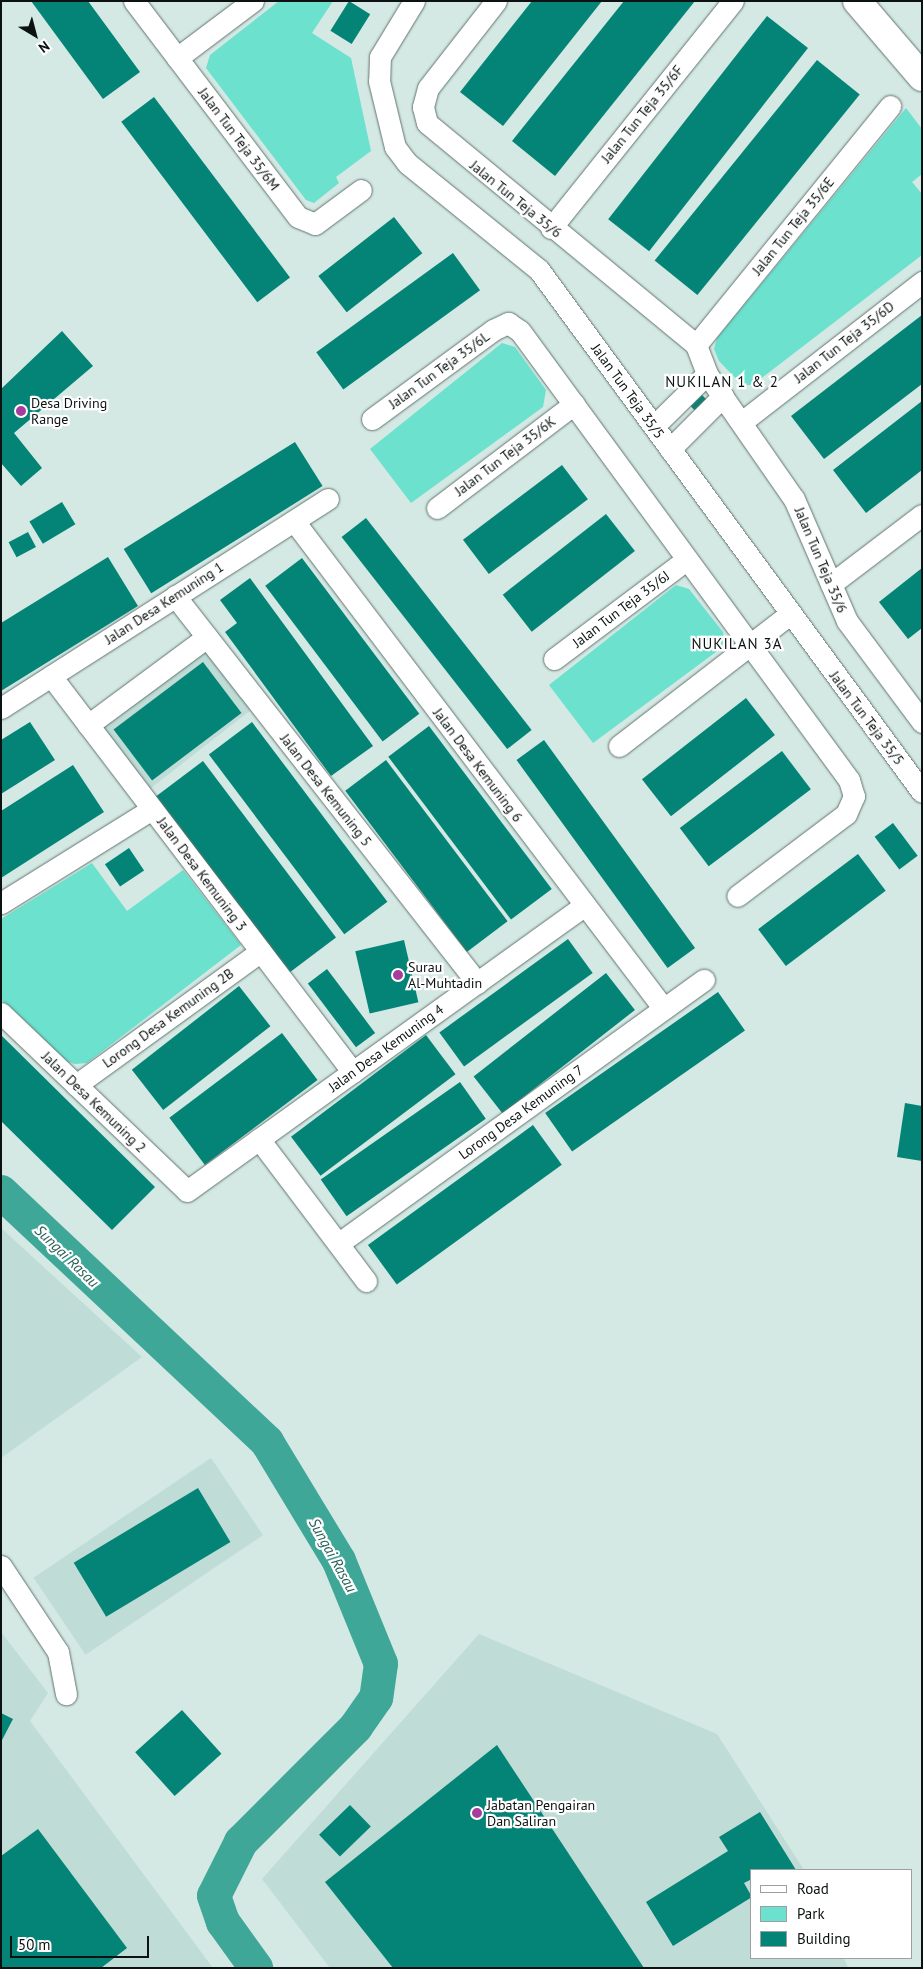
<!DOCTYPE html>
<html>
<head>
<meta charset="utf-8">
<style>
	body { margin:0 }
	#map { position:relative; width:923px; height:1969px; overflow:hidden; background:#d4e8e4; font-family:"PT Sans",sans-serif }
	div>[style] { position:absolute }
	.built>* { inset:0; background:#bfdcd6; transform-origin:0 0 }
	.green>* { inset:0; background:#6be1ce }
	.river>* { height:34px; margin:-17px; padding:0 17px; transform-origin:17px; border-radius:17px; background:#3fa798 }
	.building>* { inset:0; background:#048476; transform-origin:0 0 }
	.roads { filter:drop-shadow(0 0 1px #61736f) drop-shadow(0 0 1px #61736f) }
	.minor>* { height:21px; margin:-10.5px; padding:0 10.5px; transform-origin:10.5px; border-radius:10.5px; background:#fff }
	.tertiary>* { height:28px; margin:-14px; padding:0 14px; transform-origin:14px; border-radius:14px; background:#fff }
	.dots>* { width:14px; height:14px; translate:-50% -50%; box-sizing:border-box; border:2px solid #fff; border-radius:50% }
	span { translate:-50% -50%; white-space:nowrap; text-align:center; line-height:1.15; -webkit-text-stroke:4.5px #fff; paint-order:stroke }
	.street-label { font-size:14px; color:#0b1211 }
	.poi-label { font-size:14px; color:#0b1211 }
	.left { translate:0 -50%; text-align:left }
	.neighbourhood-label { font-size:15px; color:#0b1211; letter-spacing:1px }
	.water-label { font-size:15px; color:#286057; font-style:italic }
	.frame { position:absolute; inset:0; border:2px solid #0b1211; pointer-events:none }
	.legend { position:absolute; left:750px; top:1869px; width:162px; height:90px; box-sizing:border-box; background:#fff; border:1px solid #9da0a0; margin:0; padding:6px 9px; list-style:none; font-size:15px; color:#0b1211 }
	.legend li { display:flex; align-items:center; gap:10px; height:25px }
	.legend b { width:25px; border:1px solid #9da0a0 }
	.north { position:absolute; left:10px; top:10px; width:50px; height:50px; -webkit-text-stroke:4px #fff; paint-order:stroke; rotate:143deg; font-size:14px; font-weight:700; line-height:20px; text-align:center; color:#0b1211 }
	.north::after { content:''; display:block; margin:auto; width:18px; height:22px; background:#0b1211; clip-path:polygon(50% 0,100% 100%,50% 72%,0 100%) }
	.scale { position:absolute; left:10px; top:1936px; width:139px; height:22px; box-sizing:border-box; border:2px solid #0b1211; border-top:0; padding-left:6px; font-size:15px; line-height:18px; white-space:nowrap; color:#0b1211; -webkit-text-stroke:4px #fff; paint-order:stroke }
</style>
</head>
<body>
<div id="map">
	<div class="built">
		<i style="left:206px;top:646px;width:78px;height:132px;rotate:52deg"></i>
		<i style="clip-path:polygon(1px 1228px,142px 1357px,1px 1458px)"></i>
		<i style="left:211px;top:1458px;width:93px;height:214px;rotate:56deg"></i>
		<i style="clip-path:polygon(1px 1632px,48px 1693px,30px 1721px,213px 1968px,1px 1968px)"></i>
		<i style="clip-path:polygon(479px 1634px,717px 1734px,804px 1870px,752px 1870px,752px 1958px,844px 1958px,848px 1968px,330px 1968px,262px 1879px)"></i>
	</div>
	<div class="green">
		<i style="clip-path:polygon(279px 1px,333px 1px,312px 33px,351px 58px,371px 151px,336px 177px,339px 183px,314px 203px,306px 200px,206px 68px,210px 55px)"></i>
		<i style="clip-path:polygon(906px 108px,922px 129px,922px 174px,912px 182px,922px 194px,922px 255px,754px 384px,743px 386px,719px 361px,714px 349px,717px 338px)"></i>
		<i style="clip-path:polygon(502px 343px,515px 347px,546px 390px,543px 407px,411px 503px,370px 449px)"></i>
		<i style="clip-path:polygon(676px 585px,689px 589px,723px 632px,725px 641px,720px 649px,593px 743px,549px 685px)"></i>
		<i style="clip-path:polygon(92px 863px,127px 911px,183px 870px,241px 945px,87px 1063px,75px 1064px,59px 1059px,1px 999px,1px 919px)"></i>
	</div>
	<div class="river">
		<i style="left:1px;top:1192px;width:365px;rotate:43.2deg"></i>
		<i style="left:267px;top:1442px;width:139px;rotate:58.8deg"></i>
		<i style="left:339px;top:1561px;width:111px;rotate:67.8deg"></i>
		<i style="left:381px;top:1664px;width:34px;rotate:98deg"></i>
		<i style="left:376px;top:1698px;width:35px;rotate:125deg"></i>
		<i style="left:356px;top:1727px;width:163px;rotate:135deg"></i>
		<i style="left:241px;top:1842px;width:60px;rotate:116.6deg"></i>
		<i style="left:214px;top:1896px;width:28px;rotate:71deg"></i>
		<i style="left:223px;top:1922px;width:57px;rotate:54.3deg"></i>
	</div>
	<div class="building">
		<i style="clip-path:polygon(31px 1px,88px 1px,140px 72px,103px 99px)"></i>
		<i style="left:349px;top:1px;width:25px;height:35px;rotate:32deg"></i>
		<i style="clip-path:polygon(532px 1px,602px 1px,503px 126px,460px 92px)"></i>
		<i style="clip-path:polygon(624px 1px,695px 1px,555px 176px,512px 141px)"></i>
		<i style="left:767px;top:16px;width:52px;height:258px;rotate:38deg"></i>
		<i style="left:817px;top:60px;width:55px;height:258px;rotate:39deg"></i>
		<i style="left:154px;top:97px;width:226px;height:41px;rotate:53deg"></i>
		<i style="left:394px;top:217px;width:46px;height:96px;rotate:52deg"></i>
		<i style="left:453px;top:253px;width:46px;height:169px;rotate:54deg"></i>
		<i style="clip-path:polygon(922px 315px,922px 384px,824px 459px,791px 416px)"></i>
		<i style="clip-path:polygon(62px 331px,93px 366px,14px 433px,42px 468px,21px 486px,1px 463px,1px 389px)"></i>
		<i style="left:702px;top:395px;width:10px;height:16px;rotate:45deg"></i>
		<i style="clip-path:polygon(922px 401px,922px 470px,866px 513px,833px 470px)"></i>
		<i style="left:295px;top:442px;width:52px;height:202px;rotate:58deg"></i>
		<i style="left:562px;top:465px;width:43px;height:124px;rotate:53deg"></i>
		<i style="left:62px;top:502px;width:26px;height:38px;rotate:59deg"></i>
		<i style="left:606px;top:514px;width:47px;height:131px;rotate:52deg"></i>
		<i style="left:366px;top:518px;width:269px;height:31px;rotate:52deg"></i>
		<i style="left:28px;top:532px;width:17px;height:22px;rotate:62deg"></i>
		<i style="clip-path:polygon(108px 557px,138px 606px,1px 691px,1px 623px)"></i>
		<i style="left:302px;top:558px;width:195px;height:46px;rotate:53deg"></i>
		<i style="clip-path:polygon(922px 568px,922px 628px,908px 639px,879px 602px)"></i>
		<i style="clip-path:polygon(250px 578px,373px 746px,331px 776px,225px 632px,237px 623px,220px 600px)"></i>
		<i style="left:203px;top:662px;width:64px;height:112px;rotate:53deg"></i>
		<i style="left:746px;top:698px;width:47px;height:132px;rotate:52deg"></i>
		<i style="clip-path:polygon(30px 722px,55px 760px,1px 794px,1px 740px)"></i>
		<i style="left:252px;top:722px;width:225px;height:54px;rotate:53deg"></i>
		<i style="left:429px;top:726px;width:204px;height:51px;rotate:53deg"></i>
		<i style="left:544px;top:740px;width:257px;height:34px;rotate:54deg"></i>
		<i style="left:782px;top:751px;width:48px;height:128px;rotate:53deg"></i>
		<i style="left:386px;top:760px;width:202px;height:51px;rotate:53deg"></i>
		<i style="left:203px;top:761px;width:221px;height:59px;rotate:53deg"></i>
		<i style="clip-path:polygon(73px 765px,104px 812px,1px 878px,1px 811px)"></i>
		<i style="left:893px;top:823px;width:41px;height:23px;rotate:53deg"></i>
		<i style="left:129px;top:848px;width:27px;height:29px;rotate:56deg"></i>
		<i style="left:858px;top:854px;width:46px;height:125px;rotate:53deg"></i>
		<i style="left:568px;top:939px;width:42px;height:159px;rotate:54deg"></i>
		<i style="left:404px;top:940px;width:64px;height:50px;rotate:77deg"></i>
		<i style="left:327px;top:969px;width:80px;height:24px;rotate:53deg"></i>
		<i style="left:606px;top:973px;width:47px;height:168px;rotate:52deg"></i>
		<i style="left:239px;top:986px;width:51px;height:136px;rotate:52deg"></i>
		<i style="left:718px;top:992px;width:47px;height:211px;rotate:55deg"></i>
		<i style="left:282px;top:1033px;width:59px;height:141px;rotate:53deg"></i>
		<i style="clip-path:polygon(1px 1035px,155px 1187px,112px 1230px,1px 1121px)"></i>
		<i style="left:426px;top:1035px;width:49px;height:169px;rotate:53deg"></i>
		<i style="left:460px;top:1082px;width:45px;height:170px;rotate:55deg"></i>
		<i style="clip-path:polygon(905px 1103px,922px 1106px,922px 1161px,897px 1157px)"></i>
		<i style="left:533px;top:1125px;width:49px;height:204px;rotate:54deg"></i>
		<i style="left:198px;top:1488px;width:63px;height:145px;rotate:59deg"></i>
		<i style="left:182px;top:1710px;width:59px;height:63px;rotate:48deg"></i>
		<i style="clip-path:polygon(1px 1713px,13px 1719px,1px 1742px)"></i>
		<i style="clip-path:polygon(497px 1745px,644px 1968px,393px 1968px,325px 1882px)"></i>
		<i style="left:350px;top:1805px;width:30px;height:43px;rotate:46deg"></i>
		<i style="clip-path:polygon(760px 1812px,796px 1870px,752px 1870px,752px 1879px,744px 1883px,752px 1897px,673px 1946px,646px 1902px,728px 1851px,719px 1837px)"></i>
		<i style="clip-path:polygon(38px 1829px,127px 1948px,101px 1968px,1px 1968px,1px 1856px)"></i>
	</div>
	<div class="roads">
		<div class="minor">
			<i style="left:134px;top:1px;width:271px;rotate:52.8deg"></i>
			<i style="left:298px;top:217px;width:18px;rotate:22deg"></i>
			<i style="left:315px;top:224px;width:57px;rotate:-36.5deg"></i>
			<i style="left:414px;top:1px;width:66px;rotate:121.3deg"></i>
			<i style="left:380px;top:57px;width:24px;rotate:92deg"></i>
			<i style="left:379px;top:81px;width:68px;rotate:76.4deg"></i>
			<i style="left:395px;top:147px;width:20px;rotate:53deg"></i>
			<i style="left:407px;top:163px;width:170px;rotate:39deg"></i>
			<i style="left:539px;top:270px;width:647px;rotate:53.73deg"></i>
			<i style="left:496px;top:1px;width:110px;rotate:128deg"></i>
			<i style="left:428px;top:88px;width:20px;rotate:105deg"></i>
			<i style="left:423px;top:107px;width:16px;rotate:76deg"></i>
			<i style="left:427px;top:123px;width:349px;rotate:39.5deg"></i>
			<i style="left:696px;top:345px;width:31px;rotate:69deg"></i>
			<i style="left:707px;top:374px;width:152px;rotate:55.2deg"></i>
			<i style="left:794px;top:499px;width:133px;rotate:66.5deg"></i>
			<i style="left:847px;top:621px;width:126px;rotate:53.4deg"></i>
			<i style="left:177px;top:58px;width:95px;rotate:-36.9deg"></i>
			<i style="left:551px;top:228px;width:291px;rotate:-51.3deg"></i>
			<i style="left:696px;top:345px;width:308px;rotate:-50.9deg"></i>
			<i style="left:372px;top:419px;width:150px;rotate:-36.3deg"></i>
			<i style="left:493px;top:330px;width:17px;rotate:-25deg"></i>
			<i style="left:508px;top:323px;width:14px;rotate:34deg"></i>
			<i style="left:520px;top:331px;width:557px;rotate:53.77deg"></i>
			<i style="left:849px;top:780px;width:17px;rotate:73deg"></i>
			<i style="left:854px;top:796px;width:20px;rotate:114deg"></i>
			<i style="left:846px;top:814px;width:136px;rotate:143deg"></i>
			<i style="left:743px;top:421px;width:227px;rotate:-37.8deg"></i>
			<i style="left:654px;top:426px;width:74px;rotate:-44.5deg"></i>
			<i style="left:670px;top:449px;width:75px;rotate:-45deg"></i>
			<i style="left:437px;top:508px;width:172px;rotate:-37.2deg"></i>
			<i style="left:294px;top:521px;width:612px;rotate:52.83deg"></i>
			<i style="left:831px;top:584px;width:114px;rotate:-37.2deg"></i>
			<i style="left:175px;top:596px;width:491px;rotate:52deg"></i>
			<i style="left:554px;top:659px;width:166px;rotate:-36.9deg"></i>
			<i style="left:51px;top:676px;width:498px;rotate:52.7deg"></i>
			<i style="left:1px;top:708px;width:388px;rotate:-32.6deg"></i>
			<i style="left:88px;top:725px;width:148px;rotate:-36.5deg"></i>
			<i style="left:619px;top:746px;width:216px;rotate:-37.7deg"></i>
			<i style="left:1px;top:903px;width:178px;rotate:-31.9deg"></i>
			<i style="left:1px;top:1013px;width:257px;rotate:43.7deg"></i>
			<i style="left:187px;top:1191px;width:489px;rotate:-35.7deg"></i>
			<i style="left:76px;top:1085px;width:228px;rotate:-35.9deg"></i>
			<i style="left:259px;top:1139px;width:178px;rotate:53deg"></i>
			<i style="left:339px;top:1243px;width:450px;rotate:-35.8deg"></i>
			<i style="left:1px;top:1566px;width:103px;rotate:56.5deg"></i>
			<i style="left:58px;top:1652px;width:43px;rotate:79.2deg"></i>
		</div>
		<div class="tertiary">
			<i style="left:857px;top:1px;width:100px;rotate:49.5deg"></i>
		</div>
	</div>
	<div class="dots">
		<i style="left:21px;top:411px;background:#a73c9d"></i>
		<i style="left:398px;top:975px;background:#a73c9d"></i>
		<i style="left:477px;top:1813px;background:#a73c9d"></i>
	</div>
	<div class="street-label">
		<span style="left:642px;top:114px;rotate:-51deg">Jalan Tun Teja 35/6F</span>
		<span style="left:239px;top:139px;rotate:53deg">Jalan Tun Teja 35/6M</span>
		<span style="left:516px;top:199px;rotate:39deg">Jalan Tun Teja 35/6</span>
		<span style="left:793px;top:226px;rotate:-51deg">Jalan Tun Teja 35/6E</span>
		<span style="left:844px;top:342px;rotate:-38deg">Jalan Tun Teja 35/6D</span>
		<span style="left:439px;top:370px;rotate:-36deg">Jalan Tun Teja 35/6L</span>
		<span style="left:628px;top:391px;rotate:54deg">Jalan Tun Teja 35/5</span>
		<span style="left:505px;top:456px;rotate:-37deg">Jalan Tun Teja 35/6K</span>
		<span style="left:821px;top:560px;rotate:67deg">Jalan Tun Teja 35/6</span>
		<span style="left:164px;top:603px;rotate:-33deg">Jalan Desa Kemuning 1</span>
		<span style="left:621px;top:609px;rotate:-37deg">Jalan Tun Teja 35/6J</span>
		<span style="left:867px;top:718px;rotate:53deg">Jalan Tun Teja 35/5</span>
		<span style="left:478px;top:765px;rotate:53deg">Jalan Desa Kemuning 6</span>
		<span style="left:326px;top:790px;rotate:52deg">Jalan Desa Kemuning 5</span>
		<span style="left:202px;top:874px;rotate:53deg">Jalan Desa Kemuning 3</span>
		<span style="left:168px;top:1018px;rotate:-36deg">Lorong Desa Kemuning 2B</span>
		<span style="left:386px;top:1048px;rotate:-36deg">Jalan Desa Kemuning 4</span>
		<span style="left:94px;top:1102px;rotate:44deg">Jalan Desa Kemuning 2</span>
		<span style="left:521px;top:1112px;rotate:-36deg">Lorong Desa Kemuning 7</span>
	</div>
	<div class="poi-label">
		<span class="left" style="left:31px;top:411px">Desa Driving<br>Range</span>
		<span class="left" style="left:408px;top:975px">Surau<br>Al-Muhtadin</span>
		<span class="left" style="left:487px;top:1813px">Jabatan Pengairan<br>Dan Saliran</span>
	</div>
	<div class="neighbourhood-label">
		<span style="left:722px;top:382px">NUKILAN 1 &amp; 2</span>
		<span style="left:737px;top:644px">NUKILAN 3A</span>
	</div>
	<div class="water-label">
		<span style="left:67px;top:1256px;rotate:44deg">Sungai Rasau</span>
		<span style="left:333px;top:1555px;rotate:61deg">Sungai Rasau</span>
	</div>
	<div class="frame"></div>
	<ul class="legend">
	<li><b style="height:6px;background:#fff"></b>Road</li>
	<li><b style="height:14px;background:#6be1ce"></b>Park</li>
	<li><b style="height:14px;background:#048476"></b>Building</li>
	</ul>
	<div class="north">N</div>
	<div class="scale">50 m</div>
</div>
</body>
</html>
